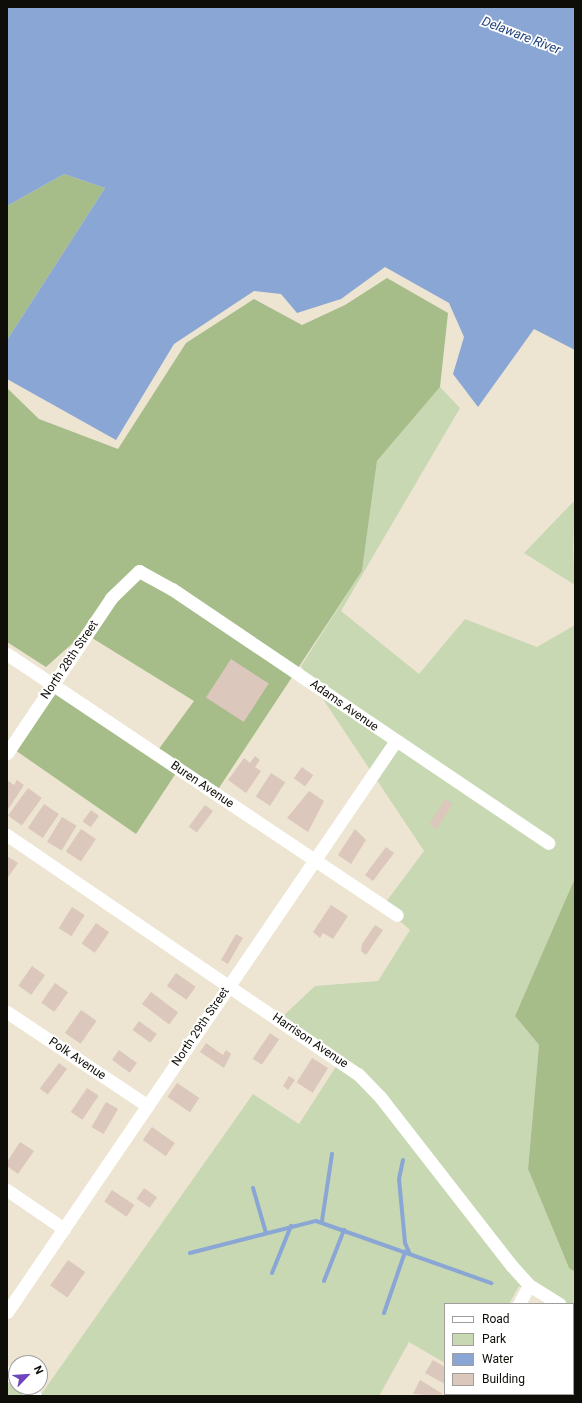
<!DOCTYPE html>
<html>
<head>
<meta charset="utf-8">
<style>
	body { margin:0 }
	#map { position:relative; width:582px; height:1403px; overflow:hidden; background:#ede5d2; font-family:Roboto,sans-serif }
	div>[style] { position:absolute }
	.green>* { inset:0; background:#c8d8b3 }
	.forest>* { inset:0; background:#a6bc89 }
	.water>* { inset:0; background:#8aa6d4 }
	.stream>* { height:4px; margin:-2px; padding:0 2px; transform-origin:2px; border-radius:2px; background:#8aa6d4 }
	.building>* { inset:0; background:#dbc7bc; transform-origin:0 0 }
	.lane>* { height:7px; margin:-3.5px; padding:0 3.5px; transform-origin:3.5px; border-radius:3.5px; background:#fff }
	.street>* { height:13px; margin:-6.5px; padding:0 6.5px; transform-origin:6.5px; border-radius:6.5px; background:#fff }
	span { translate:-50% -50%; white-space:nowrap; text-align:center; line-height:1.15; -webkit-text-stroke:3.5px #fff; paint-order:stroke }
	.street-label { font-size:12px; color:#0f0d07 }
	.water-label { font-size:13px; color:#23457d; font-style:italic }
	.frame { position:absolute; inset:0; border:8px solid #0f0d07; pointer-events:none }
	.legend { position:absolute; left:444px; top:1303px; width:130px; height:92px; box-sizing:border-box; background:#fff; border:1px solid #9f9e9c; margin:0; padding:5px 7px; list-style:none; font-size:12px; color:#0f0d07 }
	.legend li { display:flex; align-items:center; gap:8px; height:20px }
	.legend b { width:20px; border:1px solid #9f9e9c }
	.north { position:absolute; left:8px; top:1355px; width:40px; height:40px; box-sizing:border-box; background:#fff; border:1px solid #9f9e9c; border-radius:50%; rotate:65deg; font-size:11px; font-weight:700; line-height:16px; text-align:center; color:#0f0d07 }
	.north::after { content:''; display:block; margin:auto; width:14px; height:18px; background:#6e45bd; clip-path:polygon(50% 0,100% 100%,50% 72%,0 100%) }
</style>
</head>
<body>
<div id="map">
	<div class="green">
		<i style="clip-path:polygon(440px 387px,460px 408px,341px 611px,419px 674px,465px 619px,537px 647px,575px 625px,575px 878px,515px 1016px,539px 1045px,528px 1169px,569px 1268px,575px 1272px,575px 1317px,573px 1304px,552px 1304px,519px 1286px,509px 1304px,445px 1304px,445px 1363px,409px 1342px,379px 1396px,7px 1396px,7px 1366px,16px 1374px,16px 1387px,30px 1387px,40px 1396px,253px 1094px,299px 1124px,339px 1062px,280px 1019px,315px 986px,378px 981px,410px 930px,383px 906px,424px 851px,301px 666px,362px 571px,377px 461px)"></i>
		<i style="clip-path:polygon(575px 500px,573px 550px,575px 585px,524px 553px)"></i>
	</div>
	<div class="forest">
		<i style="clip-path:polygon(64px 174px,105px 188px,7px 340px,7px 206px)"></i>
		<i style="clip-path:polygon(387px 278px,448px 313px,440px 387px,377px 461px,362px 571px,213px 797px,176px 773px,136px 834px,15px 750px,55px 690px,153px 757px,194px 701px,84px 633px,46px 667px,7px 642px,7px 388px,39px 419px,118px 449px,186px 343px,254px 299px,302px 325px,345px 305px)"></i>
		<i style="clip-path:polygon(575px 878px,575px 1272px,569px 1268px,528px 1169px,539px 1045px,515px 1016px)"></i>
	</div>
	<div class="water">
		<i style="clip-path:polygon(7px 7px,575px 7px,575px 350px,534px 329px,478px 407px,453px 374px,464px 337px,449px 303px,385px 267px,341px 299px,297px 313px,281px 294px,254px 291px,174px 344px,116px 440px,7px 379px,7px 340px,105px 188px,64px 174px,7px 206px)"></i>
	</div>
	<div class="stream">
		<i style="left:403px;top:1160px;width:19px;rotate:102deg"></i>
		<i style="left:399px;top:1179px;width:64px;rotate:84.6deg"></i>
		<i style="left:405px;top:1243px;width:12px;rotate:66deg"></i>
		<i style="left:253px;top:1188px;width:47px;rotate:73.9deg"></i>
		<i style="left:322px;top:1221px;width:68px;rotate:-81.5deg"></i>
		<i style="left:190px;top:1253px;width:130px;rotate:-14.3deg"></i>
		<i style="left:316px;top:1221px;width:186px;rotate:19.5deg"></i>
		<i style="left:272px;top:1273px;width:51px;rotate:-68deg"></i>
		<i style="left:324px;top:1281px;width:55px;rotate:-68.6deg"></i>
		<i style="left:384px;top:1313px;width:65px;rotate:-71deg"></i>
	</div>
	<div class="building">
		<i style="left:231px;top:659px;width:45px;height:46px;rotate:33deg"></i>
		<i style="clip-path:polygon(255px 756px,260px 760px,255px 767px,261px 771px,246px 793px,228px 780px,244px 758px,250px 763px)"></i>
		<i style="left:302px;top:767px;width:14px;height:14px;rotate:36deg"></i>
		<i style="left:271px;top:773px;width:17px;height:28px;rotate:33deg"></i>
		<i style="clip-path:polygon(7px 780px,14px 785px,17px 780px,24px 785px,7px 811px)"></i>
		<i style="left:28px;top:788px;width:17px;height:34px;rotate:36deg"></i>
		<i style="clip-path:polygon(309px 791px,324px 801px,308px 832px,287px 818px)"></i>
		<i style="left:445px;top:799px;width:9px;height:30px;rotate:32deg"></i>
		<i style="left:44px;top:804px;width:18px;height:29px;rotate:34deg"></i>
		<i style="left:205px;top:805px;width:10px;height:27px;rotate:37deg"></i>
		<i style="left:91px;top:810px;width:10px;height:14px;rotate:37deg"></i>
		<i style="left:62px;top:817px;width:17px;height:29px;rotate:31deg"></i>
		<i style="left:81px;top:829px;width:18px;height:27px;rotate:34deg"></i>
		<i style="clip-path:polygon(355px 829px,366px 840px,351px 864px,338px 855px)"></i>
		<i style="left:386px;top:847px;width:10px;height:35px;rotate:37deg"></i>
		<i style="clip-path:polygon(7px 856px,18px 863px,7px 879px)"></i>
		<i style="clip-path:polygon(331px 905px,348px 916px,333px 939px,323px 933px,320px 938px,313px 932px)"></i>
		<i style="left:72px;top:907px;width:15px;height:25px;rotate:32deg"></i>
		<i style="left:96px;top:923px;width:16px;height:25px;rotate:35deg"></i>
		<i style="clip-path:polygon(375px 925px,383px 930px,366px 955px,361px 951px,362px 944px)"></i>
		<i style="left:236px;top:934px;width:8px;height:30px;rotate:30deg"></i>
		<i style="left:32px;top:966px;width:16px;height:24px;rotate:35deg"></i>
		<i style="left:176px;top:973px;width:24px;height:16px;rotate:35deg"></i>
		<i style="left:55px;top:983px;width:16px;height:24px;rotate:35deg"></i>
		<i style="left:151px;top:992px;width:34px;height:15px;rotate:37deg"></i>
		<i style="left:81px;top:1010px;width:19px;height:28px;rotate:35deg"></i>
		<i style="left:139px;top:1021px;width:22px;height:11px;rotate:36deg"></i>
		<i style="left:270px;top:1033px;width:11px;height:31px;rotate:34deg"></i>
		<i style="clip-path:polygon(206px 1043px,223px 1055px,226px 1050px,231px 1054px,224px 1068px,200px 1052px)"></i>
		<i style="left:119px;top:1050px;width:22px;height:12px;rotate:36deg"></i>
		<i style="left:312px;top:1058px;width:19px;height:29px;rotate:32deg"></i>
		<i style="left:59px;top:1063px;width:10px;height:32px;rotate:37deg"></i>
		<i style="clip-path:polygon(289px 1076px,295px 1080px,288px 1090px,283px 1086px)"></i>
		<i style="left:177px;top:1083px;width:27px;height:17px;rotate:34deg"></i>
		<i style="left:87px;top:1088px;width:14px;height:29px;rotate:34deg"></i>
		<i style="left:106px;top:1102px;width:14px;height:29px;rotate:30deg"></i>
		<i style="left:152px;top:1127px;width:28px;height:16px;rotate:35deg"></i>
		<i style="clip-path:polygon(20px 1142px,34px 1151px,18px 1174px,7px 1166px,7px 1162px)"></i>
		<i style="left:144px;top:1188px;width:16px;height:13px;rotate:35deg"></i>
		<i style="left:112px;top:1190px;width:27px;height:14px;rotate:34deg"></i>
		<i style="left:68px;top:1260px;width:21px;height:31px;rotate:35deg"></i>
		<i style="clip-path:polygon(433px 1360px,445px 1367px,445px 1384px,425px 1373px)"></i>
		<i style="clip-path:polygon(420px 1380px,443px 1394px,441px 1396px,413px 1394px)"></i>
	</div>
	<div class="lane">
		<i style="left:575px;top:1357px;width:11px;rotate:90deg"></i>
		<i style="left:573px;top:1382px;width:4px;rotate:-63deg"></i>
		<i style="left:566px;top:1396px;width:2px;rotate:-63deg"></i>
	</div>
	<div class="street">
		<i style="left:7px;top:654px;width:469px;rotate:33.8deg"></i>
		<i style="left:7px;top:753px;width:187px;rotate:-56.1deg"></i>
		<i style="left:111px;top:598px;width:39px;rotate:-44deg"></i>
		<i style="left:139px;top:571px;width:38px;rotate:29deg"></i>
		<i style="left:172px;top:589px;width:454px;rotate:34deg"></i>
		<i style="left:7px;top:835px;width:425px;rotate:34.3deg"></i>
		<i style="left:358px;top:1074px;width:33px;rotate:46deg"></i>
		<i style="left:381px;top:1098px;width:212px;rotate:52.1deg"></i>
		<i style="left:511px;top:1265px;width:27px;rotate:48deg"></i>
		<i style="left:529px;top:1285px;width:36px;rotate:32deg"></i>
		<i style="left:7px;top:1012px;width:169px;rotate:33.7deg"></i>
		<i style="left:7px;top:1190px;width:69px;rotate:34.4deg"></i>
		<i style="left:519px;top:1304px;width:21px;rotate:-62deg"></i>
		<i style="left:573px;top:1311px;width:3px;rotate:45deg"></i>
		<i style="left:7px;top:1312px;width:690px;rotate:-55.76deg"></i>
		<i style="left:7px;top:1372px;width:12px;rotate:42deg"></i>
		<i style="left:24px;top:1387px;width:14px;rotate:39deg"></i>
		<i style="left:467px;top:1396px;width:2px;rotate:-63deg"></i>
	</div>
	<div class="street-label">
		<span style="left:70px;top:660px;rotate:-56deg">North 28th Street</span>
		<span style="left:344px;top:706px;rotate:35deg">Adams Avenue</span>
		<span style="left:202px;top:785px;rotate:34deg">Buren Avenue</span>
		<span style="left:201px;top:1027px;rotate:-56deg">North 29th Street</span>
		<span style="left:310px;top:1041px;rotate:34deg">Harrison Avenue</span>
		<span style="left:77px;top:1059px;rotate:34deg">Polk Avenue</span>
	</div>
	<div class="water-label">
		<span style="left:521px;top:36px;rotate:21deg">Delaware River</span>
	</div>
	<div class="frame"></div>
	<ul class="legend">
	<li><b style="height:5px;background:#fff"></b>Road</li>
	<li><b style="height:11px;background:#c8d8b3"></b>Park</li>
	<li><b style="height:11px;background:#8aa6d4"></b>Water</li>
	<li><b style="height:11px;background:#dbc7bc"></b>Building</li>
	</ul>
	<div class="north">N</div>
</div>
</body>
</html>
